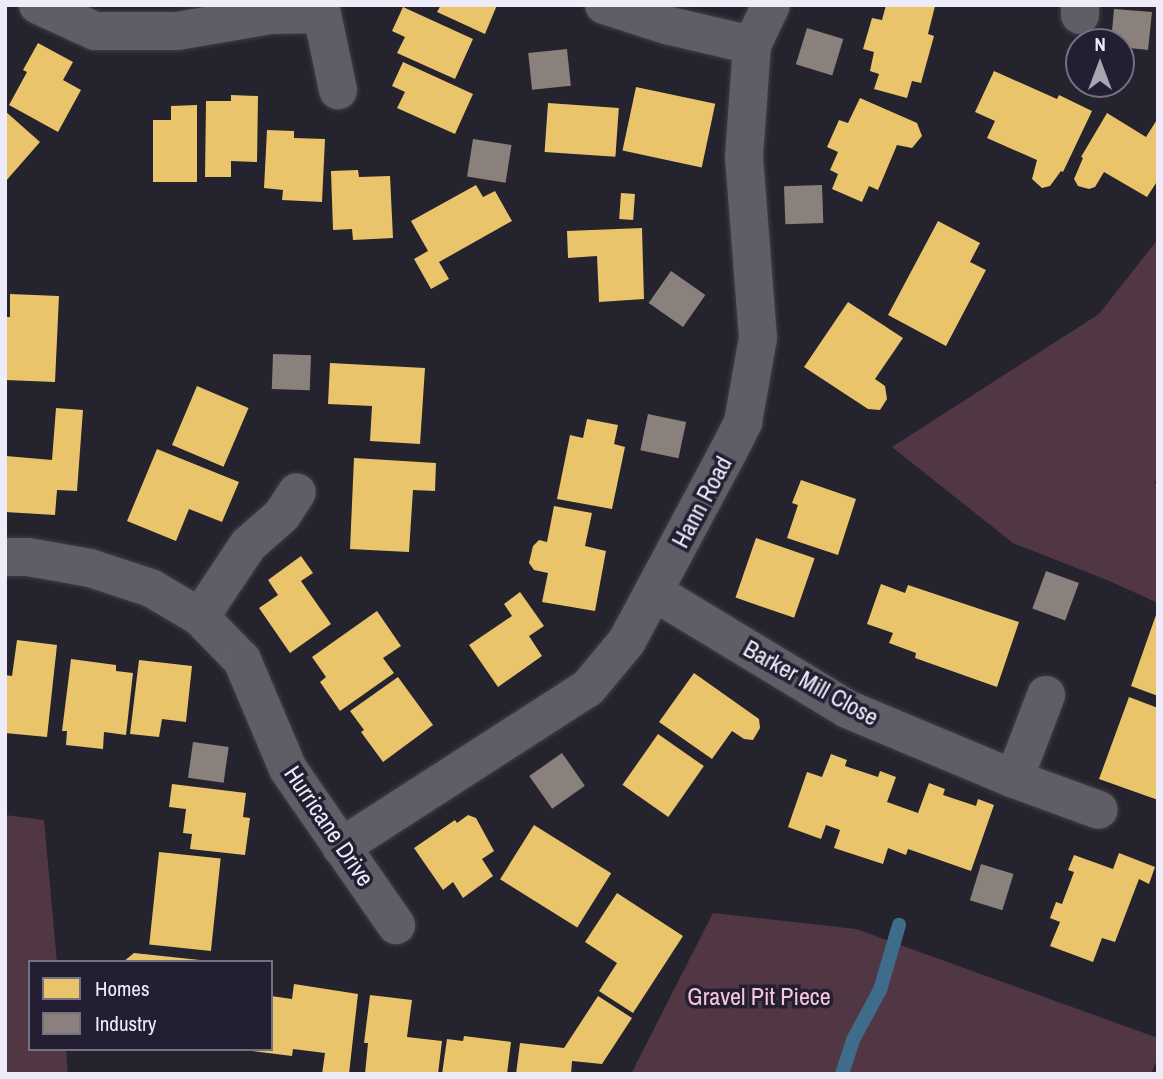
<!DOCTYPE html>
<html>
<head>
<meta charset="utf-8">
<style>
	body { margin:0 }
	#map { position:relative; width:1163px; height:1079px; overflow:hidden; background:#25232d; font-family:"Archivo Narrow",sans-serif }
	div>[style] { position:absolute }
	.green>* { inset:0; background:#513744 }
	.homes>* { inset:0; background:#e9c46a; transform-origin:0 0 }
	.industry>* { inset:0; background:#8a817c; transform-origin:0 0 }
	.stream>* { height:14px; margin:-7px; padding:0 7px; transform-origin:7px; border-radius:7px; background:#3f6c8b }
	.roads { filter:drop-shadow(0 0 2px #403d46) drop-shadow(0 0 2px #403d46) }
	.minor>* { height:38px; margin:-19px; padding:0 19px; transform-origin:19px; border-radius:19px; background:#5f5d65 }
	span { translate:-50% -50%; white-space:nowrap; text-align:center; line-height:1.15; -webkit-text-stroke:7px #231e32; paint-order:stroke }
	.street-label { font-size:24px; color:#efecfa }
	.park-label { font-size:24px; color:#f8c6dc }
	.frame { position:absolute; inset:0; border:7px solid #efecfa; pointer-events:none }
	.legend { position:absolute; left:28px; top:960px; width:245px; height:91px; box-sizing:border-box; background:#231e32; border:2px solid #757082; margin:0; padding:9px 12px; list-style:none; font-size:21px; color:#efecfa }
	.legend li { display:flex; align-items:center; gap:14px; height:35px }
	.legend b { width:35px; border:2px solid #757082 }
	.north { position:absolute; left:1065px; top:28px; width:70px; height:70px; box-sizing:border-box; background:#231e32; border:2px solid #757082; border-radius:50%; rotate:0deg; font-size:19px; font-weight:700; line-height:28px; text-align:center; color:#efecfa }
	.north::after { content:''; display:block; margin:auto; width:24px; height:32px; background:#a8a6b2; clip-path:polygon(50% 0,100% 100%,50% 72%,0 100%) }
</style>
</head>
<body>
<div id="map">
	<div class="green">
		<i style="clip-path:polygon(1158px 239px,1158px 478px,1154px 483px,1158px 485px,1158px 603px,1107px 580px,1013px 543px,892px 447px,1099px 314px)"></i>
		<i style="clip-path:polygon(5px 815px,44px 820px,57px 962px,30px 962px,30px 1049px,66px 1049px,68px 1074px,5px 1074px)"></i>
		<i style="clip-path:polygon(713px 913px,856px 929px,1158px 1038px,1158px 1058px,1151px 1074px,631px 1074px)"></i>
	</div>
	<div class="homes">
		<i style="clip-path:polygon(441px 5px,497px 5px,485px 34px,437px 12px)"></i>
		<i style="clip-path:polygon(886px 5px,935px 6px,928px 34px,934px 36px,921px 83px,912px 81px,907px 98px,874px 89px,879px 74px,870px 71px,874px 52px,863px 49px,872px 18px,882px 20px)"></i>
		<i style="clip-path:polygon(403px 7px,473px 39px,455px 79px,397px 53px,405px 37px,392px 31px)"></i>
		<i style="clip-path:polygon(38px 43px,73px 62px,63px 80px,81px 90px,58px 132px,9px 105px,27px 72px,23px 70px)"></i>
		<i style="clip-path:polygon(403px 62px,473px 94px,455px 134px,397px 108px,405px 92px,392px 86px)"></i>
		<i style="clip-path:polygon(994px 71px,1057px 99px,1059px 95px,1092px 111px,1063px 172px,1061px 171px,1050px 186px,1042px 188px,1032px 179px,1037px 160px,987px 138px,995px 121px,975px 112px)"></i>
		<i style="left:636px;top:87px;width:81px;height:65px;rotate:12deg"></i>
		<i style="clip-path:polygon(231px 95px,258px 96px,257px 162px,231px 161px,231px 177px,205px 177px,206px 101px,231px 101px)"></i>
		<i style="clip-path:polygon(860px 98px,917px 123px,922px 136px,912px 148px,897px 145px,878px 190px,869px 186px,862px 202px,832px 189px,838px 174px,830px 170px,838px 152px,827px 147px,839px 120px,848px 123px)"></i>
		<i style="left:548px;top:103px;width:71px;height:49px;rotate:4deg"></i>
		<i style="clip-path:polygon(197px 105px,197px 182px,153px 182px,153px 120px,171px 120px,171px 106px)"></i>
		<i style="clip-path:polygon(5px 111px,40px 142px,5px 182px)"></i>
		<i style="clip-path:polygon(1107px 113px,1146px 137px,1158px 118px,1158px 180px,1147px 197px,1104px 172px,1095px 187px,1089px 189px,1078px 186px,1074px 179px,1083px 158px,1081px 157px)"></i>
		<i style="clip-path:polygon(267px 130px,294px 131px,294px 138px,325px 139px,322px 202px,282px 200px,283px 190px,264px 188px)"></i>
		<i style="clip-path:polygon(358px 170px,359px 177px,390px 176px,393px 238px,353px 240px,352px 229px,333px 230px,331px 171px)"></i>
		<i style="clip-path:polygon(476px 185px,483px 197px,495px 191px,512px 221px,439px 262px,449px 279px,431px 289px,414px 259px,428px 251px,411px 221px)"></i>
		<i style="left:621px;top:193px;width:14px;height:26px;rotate:4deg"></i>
		<i style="clip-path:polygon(938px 221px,980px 243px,970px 262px,986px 270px,946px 346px,888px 315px)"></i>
		<i style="clip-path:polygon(642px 228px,644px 299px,599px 302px,597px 256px,568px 258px,567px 231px)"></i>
		<i style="clip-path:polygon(10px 294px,59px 296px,55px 382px,5px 380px,5px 317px,10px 317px)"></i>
		<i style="clip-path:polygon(848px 302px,903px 338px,875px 379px,885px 386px,887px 399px,880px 410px,868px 409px,804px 367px)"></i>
		<i style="clip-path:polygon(330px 363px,425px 368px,420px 444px,370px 441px,372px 406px,328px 404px)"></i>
		<i style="left:197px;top:386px;width:56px;height:64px;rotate:23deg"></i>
		<i style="clip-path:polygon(56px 408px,83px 410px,77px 491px,57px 490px,55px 515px,5px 512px,6px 456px,52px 460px)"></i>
		<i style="clip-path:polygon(587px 419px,618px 425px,614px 444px,625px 447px,612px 509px,557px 499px,570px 435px,583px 438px)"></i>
		<i style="clip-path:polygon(157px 449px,239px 482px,222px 522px,189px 509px,176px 541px,127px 521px)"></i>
		<i style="clip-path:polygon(354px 458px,436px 463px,435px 491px,413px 490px,409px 552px,350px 549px)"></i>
		<i style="clip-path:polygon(801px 480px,856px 499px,838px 555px,787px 538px,798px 505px,792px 503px)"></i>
		<i style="clip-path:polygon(554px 506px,592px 513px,585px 546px,606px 551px,595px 611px,542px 602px,548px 573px,534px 570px,529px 563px,533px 546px,539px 540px,547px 542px)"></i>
		<i style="left:756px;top:538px;width:62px;height:63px;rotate:19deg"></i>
		<i style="clip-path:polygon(301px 556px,313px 573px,301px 581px,331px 624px,290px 653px,259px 608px,278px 595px,268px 580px)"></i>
		<i style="clip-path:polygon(881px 584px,905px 593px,908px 585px,1019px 622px,997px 687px,915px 658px,916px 653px,889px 643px,893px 633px,867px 624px)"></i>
		<i style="clip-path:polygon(520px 592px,544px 626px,529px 636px,542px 656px,498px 687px,469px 645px,512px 616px,504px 604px)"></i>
		<i style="clip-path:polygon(377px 611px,401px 646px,383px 658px,394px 673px,340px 711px,320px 682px,326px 677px,312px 657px)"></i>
		<i style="clip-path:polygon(1157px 612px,1158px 612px,1158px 696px,1131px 686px)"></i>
		<i style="clip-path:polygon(17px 640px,57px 645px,47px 737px,5px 733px,5px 675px,12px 676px)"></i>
		<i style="clip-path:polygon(71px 659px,116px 665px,116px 671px,133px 673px,126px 735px,104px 732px,103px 749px,66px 745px,67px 731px,62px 731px)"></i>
		<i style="clip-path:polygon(139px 660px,192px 666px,186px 722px,162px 719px,159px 737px,130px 734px)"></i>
		<i style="clip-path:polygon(694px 673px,759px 719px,760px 728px,753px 740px,744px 739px,732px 731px,712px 759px,659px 722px)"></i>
		<i style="clip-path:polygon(398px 677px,433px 725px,383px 762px,361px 732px,364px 730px,350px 711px)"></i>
		<i style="clip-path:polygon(1129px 697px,1158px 708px,1158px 800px,1099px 779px)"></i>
		<i style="left:658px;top:734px;width:56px;height:62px;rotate:35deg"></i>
		<i style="clip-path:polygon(831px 754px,847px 760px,845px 766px,878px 777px,880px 771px,896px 777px,887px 802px,918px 813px,929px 783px,945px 789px,943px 795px,976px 806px,978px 799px,994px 805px,971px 871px,908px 849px,906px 855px,888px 848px,883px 864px,834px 848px,840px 830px,826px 825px,821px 839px,788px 827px,807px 772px,822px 777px)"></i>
		<i style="clip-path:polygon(172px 784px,246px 793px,243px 817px,250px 818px,245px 855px,190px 849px,192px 834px,183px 833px,186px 809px,169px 807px)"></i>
		<i style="clip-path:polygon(468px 815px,476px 818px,494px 851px,482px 859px,493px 876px,463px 898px,453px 882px,443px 890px,414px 848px,455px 820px,457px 823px)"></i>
		<i style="left:534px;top:825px;width:91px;height:64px;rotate:32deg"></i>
		<i style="left:159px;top:852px;width:62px;height:93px;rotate:6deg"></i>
		<i style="clip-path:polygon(1119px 853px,1155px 867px,1149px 884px,1139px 879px,1115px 942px,1102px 938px,1093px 962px,1050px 946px,1060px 922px,1050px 918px,1056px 902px,1062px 904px,1074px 872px,1068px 870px,1074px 855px,1113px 869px)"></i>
		<i style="clip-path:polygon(617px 893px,683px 936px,633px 1013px,599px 991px,617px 963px,585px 942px)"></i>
		<i style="clip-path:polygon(134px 953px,200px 960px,200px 962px,123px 962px)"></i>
		<i style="clip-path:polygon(294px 984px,358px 994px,349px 1074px,322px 1074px,325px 1053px,293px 1049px,292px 1056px,252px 1051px,271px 1049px,271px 996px,292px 999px)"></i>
		<i style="clip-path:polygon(370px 995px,412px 1000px,407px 1037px,442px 1041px,438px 1074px,365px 1074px,368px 1043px,364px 1043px)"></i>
		<i style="clip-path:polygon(598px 996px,632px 1018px,602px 1064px,572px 1061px,571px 1074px,516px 1074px,520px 1043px,564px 1048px)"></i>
		<i style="clip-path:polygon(464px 1036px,511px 1042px,507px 1074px,442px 1074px,447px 1039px,463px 1041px)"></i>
	</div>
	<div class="industry">
		<i style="clip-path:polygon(1114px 9px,1152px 12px,1148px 50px,1121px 47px,1121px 42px,1111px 42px)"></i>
		<i style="left:807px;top:28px;width:38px;height:38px;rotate:17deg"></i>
		<i style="left:567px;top:49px;width:37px;height:39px;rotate:84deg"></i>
		<i style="left:473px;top:139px;width:39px;height:38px;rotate:9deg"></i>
		<i style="left:822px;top:185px;width:38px;height:38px;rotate:88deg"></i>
		<i style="left:671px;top:271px;width:42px;height:39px;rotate:35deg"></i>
		<i style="left:273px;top:354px;width:38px;height:35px;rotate:2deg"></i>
		<i style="left:648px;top:414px;width:39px;height:37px;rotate:12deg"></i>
		<i style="left:1046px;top:571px;width:35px;height:40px;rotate:20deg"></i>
		<i style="left:193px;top:742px;width:36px;height:36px;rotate:8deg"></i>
		<i style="left:562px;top:753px;width:40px;height:40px;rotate:55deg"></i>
		<i style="left:981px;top:864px;width:34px;height:38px;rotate:17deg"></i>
	</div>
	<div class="stream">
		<i style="left:842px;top:1074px;width:38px;rotate:-72deg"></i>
		<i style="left:854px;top:1038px;width:55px;rotate:-61.6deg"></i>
		<i style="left:880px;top:990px;width:68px;rotate:-73.7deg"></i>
	</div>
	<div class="roads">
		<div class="minor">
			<i style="left:38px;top:5px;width:63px;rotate:24.5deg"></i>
			<i style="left:95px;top:31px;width:82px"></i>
			<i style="left:177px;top:31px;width:95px;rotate:-9.7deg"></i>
			<i style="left:271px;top:15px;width:51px;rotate:-1.1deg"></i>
			<i style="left:322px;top:14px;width:78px;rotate:78.1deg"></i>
			<i style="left:604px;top:5px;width:65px;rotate:17.9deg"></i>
			<i style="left:666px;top:25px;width:88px;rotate:13.1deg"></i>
			<i style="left:1080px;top:15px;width:10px;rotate:-90deg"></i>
			<i style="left:5px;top:557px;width:23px"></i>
			<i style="left:28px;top:557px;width:63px;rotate:10.1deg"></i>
			<i style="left:90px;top:568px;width:64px;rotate:18.2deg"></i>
			<i style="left:151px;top:588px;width:57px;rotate:30.6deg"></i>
			<i style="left:200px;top:617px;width:60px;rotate:45.7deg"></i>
			<i style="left:242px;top:660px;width:118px;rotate:67.1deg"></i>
			<i style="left:288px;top:769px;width:190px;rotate:55.3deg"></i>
			<i style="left:654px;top:592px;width:226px;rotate:31.2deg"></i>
			<i style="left:847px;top:709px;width:181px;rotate:22.7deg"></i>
			<i style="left:1014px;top:779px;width:90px;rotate:-69.1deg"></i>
			<i style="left:200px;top:617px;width:87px;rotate:-56.3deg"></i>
			<i style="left:248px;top:545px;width:45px;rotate:-41.4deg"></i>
			<i style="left:282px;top:515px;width:27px;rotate:-57deg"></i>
			<i style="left:1014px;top:779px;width:90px;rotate:20deg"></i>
			<i style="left:341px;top:847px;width:294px;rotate:-32.8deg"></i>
			<i style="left:588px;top:688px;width:61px;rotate:-50.3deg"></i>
			<i style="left:627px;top:641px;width:214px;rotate:-61.9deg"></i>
			<i style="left:728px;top:452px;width:34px;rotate:-63deg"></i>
			<i style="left:743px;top:422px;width:85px;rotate:-79.9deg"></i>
			<i style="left:758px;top:338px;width:182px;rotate:-94.4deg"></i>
			<i style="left:744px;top:157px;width:112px;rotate:-85.9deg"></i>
			<i style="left:752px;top:45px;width:44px;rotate:-64.6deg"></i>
		</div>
	</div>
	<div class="street-label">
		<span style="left:702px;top:502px;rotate:-62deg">Hann Road</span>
		<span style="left:811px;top:683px;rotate:29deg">Barker Mill Close</span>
		<span style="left:329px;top:826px;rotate:56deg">Hurricane Drive</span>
	</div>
	<div class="park-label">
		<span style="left:759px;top:997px">Gravel Pit Piece</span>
	</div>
	<div class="frame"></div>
	<ul class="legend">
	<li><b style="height:19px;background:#e9c46a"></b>Homes</li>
	<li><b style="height:19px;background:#8a817c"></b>Industry</li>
	</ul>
	<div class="north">N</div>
</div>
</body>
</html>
